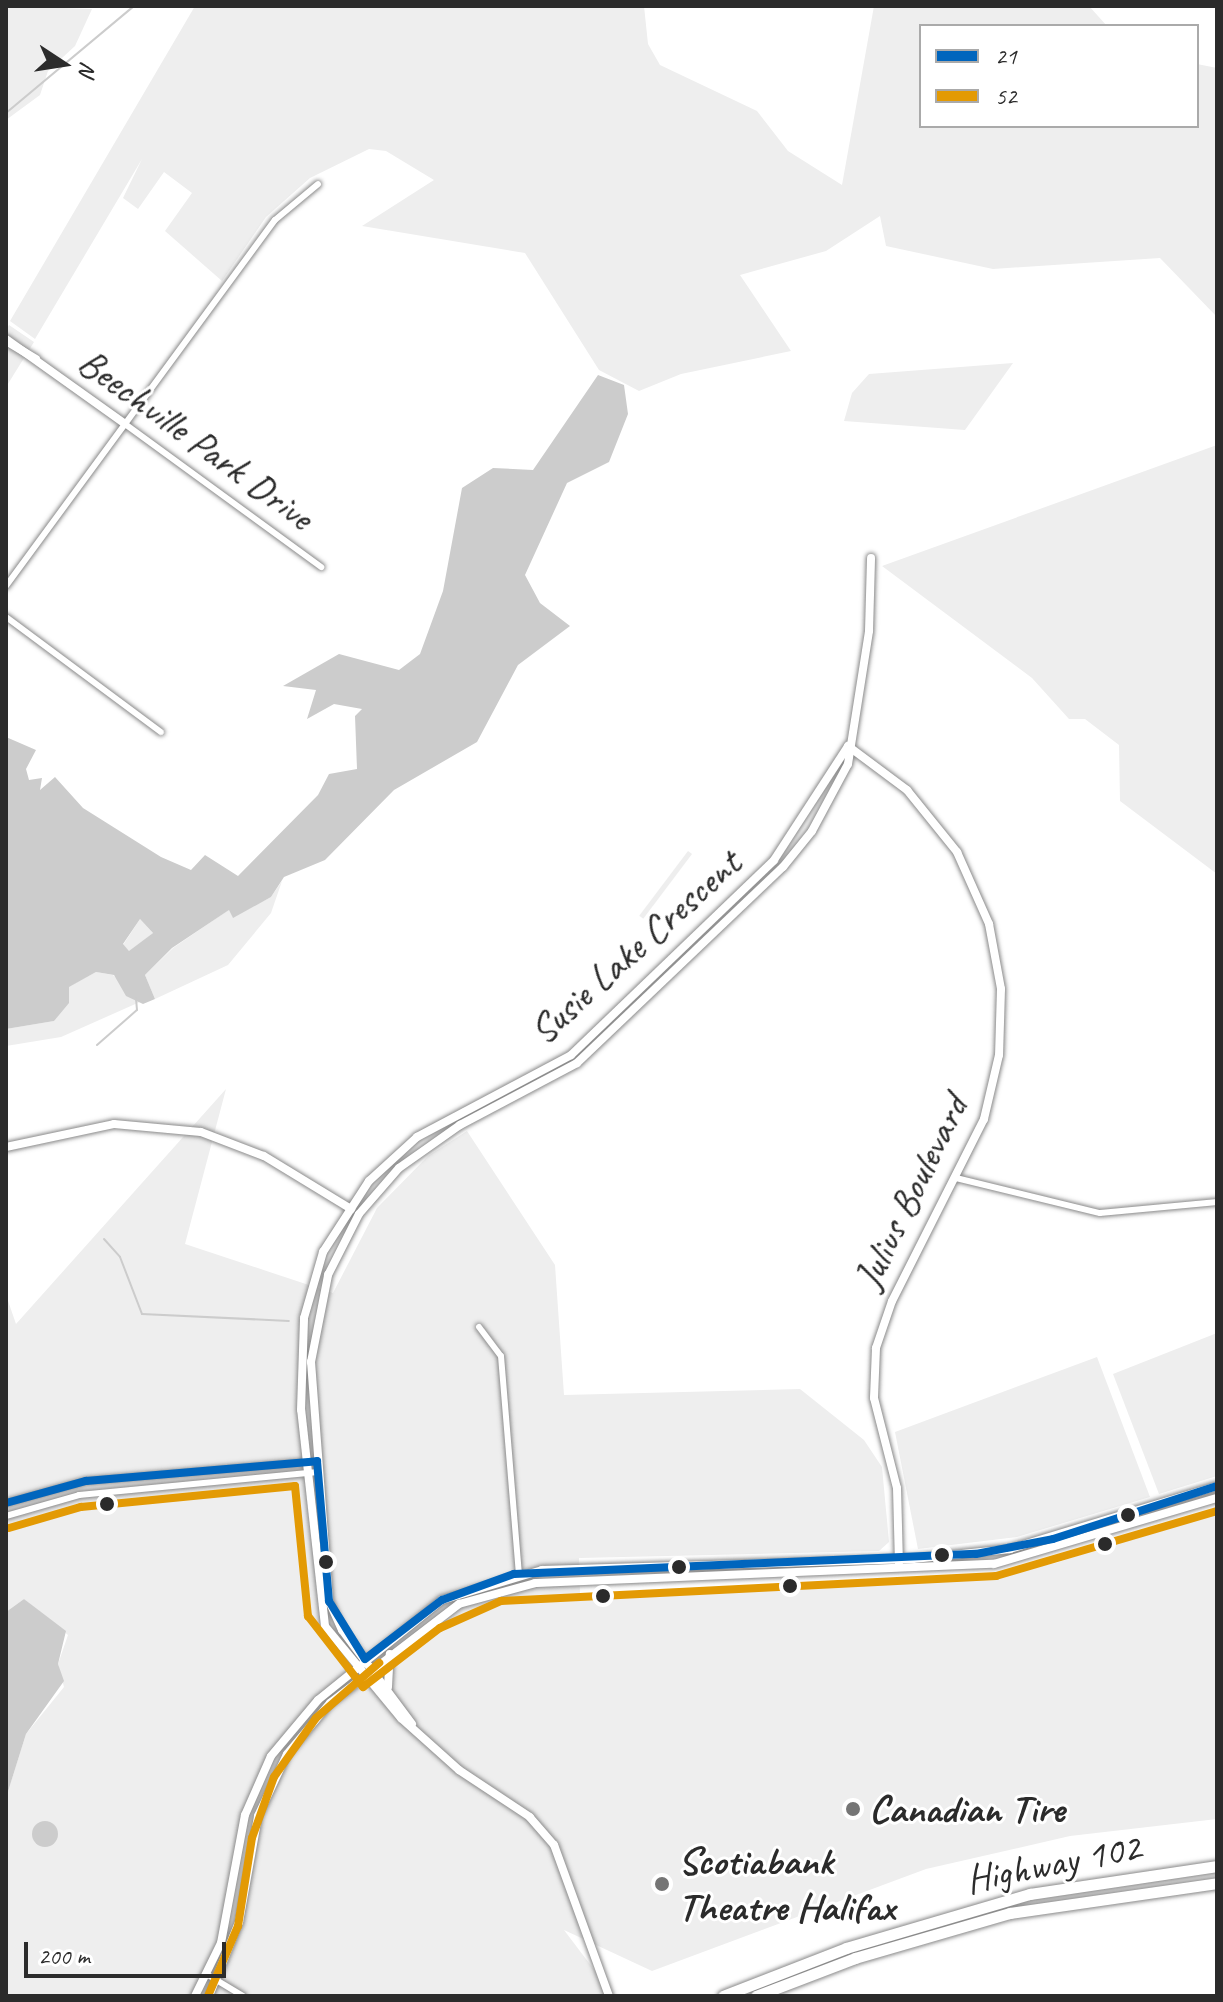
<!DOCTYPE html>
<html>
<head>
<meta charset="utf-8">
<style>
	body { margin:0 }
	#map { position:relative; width:1223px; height:2002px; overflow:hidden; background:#fff; font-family:Caveat,sans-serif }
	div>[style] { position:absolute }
	.built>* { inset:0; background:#eee; transform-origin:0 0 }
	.water>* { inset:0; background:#ccc }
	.round { border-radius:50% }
	.stream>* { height:2px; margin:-1px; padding:0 1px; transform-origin:1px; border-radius:1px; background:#ccc }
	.roads { filter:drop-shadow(0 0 2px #8a8a8a) drop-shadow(0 0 2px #8a8a8a) }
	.minor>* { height:6px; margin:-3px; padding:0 3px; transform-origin:3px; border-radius:3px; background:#fff }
	.tertiary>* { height:8px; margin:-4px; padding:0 4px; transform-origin:4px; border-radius:4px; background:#fff }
	.motorway>* { height:11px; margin:-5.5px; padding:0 5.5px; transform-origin:5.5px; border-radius:5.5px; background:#fff }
	.bus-1>* { height:8px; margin:-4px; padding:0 4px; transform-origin:4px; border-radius:4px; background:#0065bd }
	.bus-2>* { height:8px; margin:-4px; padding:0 4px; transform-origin:4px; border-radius:4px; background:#e39a04 }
	.dots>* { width:22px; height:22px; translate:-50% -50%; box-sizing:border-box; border:4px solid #fff; border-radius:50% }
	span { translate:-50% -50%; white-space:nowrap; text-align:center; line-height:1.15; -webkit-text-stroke:6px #fff; paint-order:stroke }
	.street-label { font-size:40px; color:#2b2b2b }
	.poi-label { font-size:40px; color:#2b2b2b; font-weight:700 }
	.left { translate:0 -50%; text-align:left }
	.frame { position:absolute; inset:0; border:8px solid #2b2b2b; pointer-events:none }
	.legend { position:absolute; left:919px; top:24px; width:280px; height:104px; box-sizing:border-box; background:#fff; border:2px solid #aaa; margin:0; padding:10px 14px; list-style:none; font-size:24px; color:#2b2b2b }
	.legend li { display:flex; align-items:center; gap:16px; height:40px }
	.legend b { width:40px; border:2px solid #aaa }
	.north { position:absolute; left:24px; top:24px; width:80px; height:80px; -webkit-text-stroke:6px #fff; paint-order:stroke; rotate:102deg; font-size:22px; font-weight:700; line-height:32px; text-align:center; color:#2b2b2b }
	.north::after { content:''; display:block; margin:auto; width:28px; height:36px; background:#2b2b2b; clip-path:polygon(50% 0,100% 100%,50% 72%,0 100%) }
	.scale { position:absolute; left:24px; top:1942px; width:202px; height:36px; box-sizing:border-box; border:4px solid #2b2b2b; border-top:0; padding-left:10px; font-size:24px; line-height:28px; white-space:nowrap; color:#2b2b2b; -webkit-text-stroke:6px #fff; paint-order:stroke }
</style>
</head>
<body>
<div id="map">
	<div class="built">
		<i style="clip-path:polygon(6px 6px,92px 9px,75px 46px,48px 71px,40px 95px,6px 120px)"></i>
		<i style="clip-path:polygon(195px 6px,644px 6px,648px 44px,660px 65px,757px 111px,788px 151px,842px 185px,874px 6px,1089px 6px,1107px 26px,921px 26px,921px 126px,1197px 126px,1197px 64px,1217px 68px,1217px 317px,1160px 258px,993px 269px,886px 246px,880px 216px,826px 251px,740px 275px,791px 351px,681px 374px,639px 391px,599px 370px,525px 253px,362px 226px,434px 180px,386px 151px,369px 149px,310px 178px,266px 217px,222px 281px,165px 231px,192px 193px,164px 172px,138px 209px,123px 198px,142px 159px,35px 339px,10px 321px)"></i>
		<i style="clip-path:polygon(9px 325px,34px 342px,6px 387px,6px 330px)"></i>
		<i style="clip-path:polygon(1013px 363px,965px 430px,844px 421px,852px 393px,869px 374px)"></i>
		<i style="clip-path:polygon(1217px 445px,1217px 874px,1120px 801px,1119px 745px,1085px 719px,1069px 719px,1032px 678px,882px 566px)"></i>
		<i style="left:688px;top:851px;width:5px;height:81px;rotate:37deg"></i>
		<i style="clip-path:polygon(282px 881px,271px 913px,228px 965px,155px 999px,145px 975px,173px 948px,230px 909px,233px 917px,271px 897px)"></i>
		<i style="clip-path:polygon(140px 919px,153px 933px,130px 952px,123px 945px)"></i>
		<i style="clip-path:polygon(96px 972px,113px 975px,142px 1001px,61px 1037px,6px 1046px,6px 1029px,54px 1021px,68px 987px)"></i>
		<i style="clip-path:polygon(226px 1089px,185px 1244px,333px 1293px,377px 1208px,428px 1156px,467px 1131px,555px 1265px,564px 1395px,800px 1389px,864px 1440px,882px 1467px,889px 1542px,879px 1551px,579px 1558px,580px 1593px,983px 1578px,1056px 1563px,1217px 1509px,1217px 1819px,1070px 1836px,926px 1869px,652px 1971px,564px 1930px,614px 1996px,6px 1996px,6px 1798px,26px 1734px,64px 1687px,58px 1664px,68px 1635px,24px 1599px,6px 1612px,6px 1295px,16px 1324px)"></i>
		<i style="clip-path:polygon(1217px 1333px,1217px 1476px,1159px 1494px,1113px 1374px)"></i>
		<i style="clip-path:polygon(1097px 1357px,1150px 1497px,1017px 1537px,918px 1549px,895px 1432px)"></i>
	</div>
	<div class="water">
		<i style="clip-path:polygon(evenodd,598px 375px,624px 385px,628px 414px,609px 462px,567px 483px,525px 575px,540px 603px,570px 626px,518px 665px,477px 742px,394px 790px,325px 860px,284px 877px,271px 897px,233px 918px,229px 910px,172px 948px,145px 975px,155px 999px,143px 1004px,126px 996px,114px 975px,96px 972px,69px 987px,69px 1003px,54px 1021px,6px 1029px,6px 737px,36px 750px,26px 769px,29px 780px,42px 778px,40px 790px,55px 777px,83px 808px,161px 857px,191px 870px,205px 855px,238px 876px,318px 795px,329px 774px,357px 769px,355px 716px,362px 709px,334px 704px,307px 719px,316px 690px,283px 686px,339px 654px,399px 670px,420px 654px,443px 591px,462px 488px,493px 468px,533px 470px,598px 375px,140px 919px,153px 933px,129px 951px,123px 944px,140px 919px)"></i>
		<i style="clip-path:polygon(24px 1599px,66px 1631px,58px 1664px,64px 1681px,26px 1734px,6px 1798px,6px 1612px)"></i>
		<i class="round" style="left:32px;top:1821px;width:26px;height:26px"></i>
	</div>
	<div class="stream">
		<i style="left:6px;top:113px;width:167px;rotate:-39.9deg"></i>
		<i style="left:97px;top:1045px;width:53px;rotate:-41.2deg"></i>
		<i style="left:137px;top:1010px;width:12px;rotate:-95deg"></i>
		<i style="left:104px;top:1239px;width:24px;rotate:48deg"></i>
		<i style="left:120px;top:1257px;width:61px;rotate:68.9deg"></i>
		<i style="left:142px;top:1314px;width:147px;rotate:2.7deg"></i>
	</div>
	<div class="roads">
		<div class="minor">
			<i style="left:125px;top:424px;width:243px;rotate:36.1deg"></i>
			<i style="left:6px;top:586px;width:454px;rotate:-53.7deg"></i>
			<i style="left:275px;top:220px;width:56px;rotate:-39.9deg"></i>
			<i style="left:6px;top:617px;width:193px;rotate:36.6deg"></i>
			<i style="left:956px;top:1178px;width:148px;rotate:13.7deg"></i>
			<i style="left:1100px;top:1213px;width:118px;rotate:-5.4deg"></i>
			<i style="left:479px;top:1327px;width:36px;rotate:53deg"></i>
			<i style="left:501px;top:1356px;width:222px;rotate:85.3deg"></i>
			<i style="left:6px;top:1503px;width:83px;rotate:-15.4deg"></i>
			<i style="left:86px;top:1481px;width:232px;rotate:-4.9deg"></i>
			<i style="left:6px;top:1516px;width:76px;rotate:-16deg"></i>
			<i style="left:79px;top:1495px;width:240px;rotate:-5.5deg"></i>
			<i style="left:208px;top:1975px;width:41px;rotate:31deg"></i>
		</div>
		<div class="tertiary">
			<i style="left:6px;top:339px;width:146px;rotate:35.5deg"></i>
			<i style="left:6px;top:341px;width:35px;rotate:31deg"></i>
			<i style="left:848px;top:746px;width:74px;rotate:36.7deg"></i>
			<i style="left:907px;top:790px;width:80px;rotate:51.1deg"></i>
			<i style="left:957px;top:852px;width:79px;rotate:66deg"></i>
			<i style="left:989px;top:924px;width:66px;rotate:79.5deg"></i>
			<i style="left:1001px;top:989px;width:66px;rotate:91.7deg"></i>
			<i style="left:999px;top:1055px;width:66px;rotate:103.2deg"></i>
			<i style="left:984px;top:1119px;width:204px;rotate:116.8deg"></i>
			<i style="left:892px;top:1301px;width:50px;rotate:108.8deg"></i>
			<i style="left:876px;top:1348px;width:50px;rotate:92.3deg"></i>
			<i style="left:874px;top:1398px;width:93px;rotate:75.7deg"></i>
			<i style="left:897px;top:1488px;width:75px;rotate:88.5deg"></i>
			<i style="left:6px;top:1147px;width:110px;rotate:-12deg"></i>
			<i style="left:114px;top:1124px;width:87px;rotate:5.3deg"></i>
			<i style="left:201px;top:1132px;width:67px;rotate:20.9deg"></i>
			<i style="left:264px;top:1156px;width:102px;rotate:31.3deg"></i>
			<i style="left:388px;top:1687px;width:33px;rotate:-87deg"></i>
			<i style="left:412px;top:1724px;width:117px;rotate:-126.7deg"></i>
			<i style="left:342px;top:1630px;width:32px;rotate:-114deg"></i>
			<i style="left:329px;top:1601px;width:240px;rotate:-94.3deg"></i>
			<i style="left:311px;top:1362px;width:89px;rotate:-78.9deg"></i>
			<i style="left:328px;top:1275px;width:68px;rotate:-63.1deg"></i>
			<i style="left:359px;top:1214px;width:61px;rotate:-49deg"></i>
			<i style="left:399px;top:1168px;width:75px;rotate:-35.2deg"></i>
			<i style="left:460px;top:1125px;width:132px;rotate:-27.9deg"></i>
			<i style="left:577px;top:1063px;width:284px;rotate:-43.6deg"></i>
			<i style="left:783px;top:867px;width:46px;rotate:-51.1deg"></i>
			<i style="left:812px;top:831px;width:76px;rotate:-61.8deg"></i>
			<i style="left:848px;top:764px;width:135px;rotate:-81deg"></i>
			<i style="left:869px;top:631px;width:73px;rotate:-88.4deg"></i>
			<i style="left:195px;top:1996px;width:59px;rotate:-63.9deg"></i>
			<i style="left:221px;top:1943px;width:130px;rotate:-79.4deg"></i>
			<i style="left:245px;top:1815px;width:64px;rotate:-66.2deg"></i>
			<i style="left:271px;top:1756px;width:73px;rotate:-50deg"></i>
			<i style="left:318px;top:1700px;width:159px;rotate:-38.9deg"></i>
			<i style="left:442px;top:1600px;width:104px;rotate:-16.7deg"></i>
			<i style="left:542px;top:1570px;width:371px;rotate:-1.7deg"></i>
			<i style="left:913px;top:1559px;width:98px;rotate:-5.9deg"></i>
			<i style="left:1010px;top:1549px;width:216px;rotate:-16.9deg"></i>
			<i style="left:209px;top:1996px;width:80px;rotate:-67.9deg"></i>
			<i style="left:239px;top:1922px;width:108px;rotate:-79.8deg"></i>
			<i style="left:258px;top:1816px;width:68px;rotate:-64.9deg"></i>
			<i style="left:287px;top:1754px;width:67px;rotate:-49.9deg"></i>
			<i style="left:330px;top:1703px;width:163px;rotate:-37.5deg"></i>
			<i style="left:459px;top:1604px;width:79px;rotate:-15.4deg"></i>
			<i style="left:535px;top:1583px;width:459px;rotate:-2.4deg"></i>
			<i style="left:994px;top:1564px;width:233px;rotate:-16.5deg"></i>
			<i style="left:609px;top:1996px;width:161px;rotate:-110deg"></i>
			<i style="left:554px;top:1845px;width:37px;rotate:-131deg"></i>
			<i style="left:530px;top:1817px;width:85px;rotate:-146.5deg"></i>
			<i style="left:459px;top:1770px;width:78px;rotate:-138.1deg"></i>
			<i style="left:401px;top:1718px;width:119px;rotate:-129.6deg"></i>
			<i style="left:325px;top:1626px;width:217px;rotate:-96.3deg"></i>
			<i style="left:301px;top:1410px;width:92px;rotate:-88.1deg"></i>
			<i style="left:304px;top:1318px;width:69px;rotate:-73.9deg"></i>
			<i style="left:323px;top:1252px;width:85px;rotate:-57.1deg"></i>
			<i style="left:369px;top:1181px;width:65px;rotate:-42.5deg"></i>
			<i style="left:417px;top:1137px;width:174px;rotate:-28deg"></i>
			<i style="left:571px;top:1055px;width:281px;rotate:-43.8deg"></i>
			<i style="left:774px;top:860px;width:136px;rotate:-57deg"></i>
		</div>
		<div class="motorway">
			<i style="left:723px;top:1996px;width:132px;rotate:-21.3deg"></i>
			<i style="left:846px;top:1948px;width:192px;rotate:-16.4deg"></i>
			<i style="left:1030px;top:1894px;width:189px;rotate:-8.5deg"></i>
			<i style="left:756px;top:1996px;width:106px;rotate:-21deg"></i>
			<i style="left:855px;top:1958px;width:161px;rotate:-16.2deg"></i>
			<i style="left:1010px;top:1913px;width:209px;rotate:-8.2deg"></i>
		</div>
	</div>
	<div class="bus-1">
		<i style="left:6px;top:1503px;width:83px;rotate:-15.4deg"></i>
		<i style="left:86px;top:1481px;width:232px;rotate:-4.9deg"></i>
		<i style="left:317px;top:1461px;width:141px;rotate:85.1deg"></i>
		<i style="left:329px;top:1601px;width:68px;rotate:58.2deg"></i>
		<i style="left:365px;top:1659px;width:97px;rotate:-37.5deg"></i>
		<i style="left:442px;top:1600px;width:77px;rotate:-19.9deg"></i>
		<i style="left:514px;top:1574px;width:462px;rotate:-2.5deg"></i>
		<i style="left:976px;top:1554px;width:78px;rotate:-11deg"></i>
		<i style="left:1053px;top:1539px;width:172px;rotate:-17.9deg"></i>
	</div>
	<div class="bus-2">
		<i style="left:9px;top:1528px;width:75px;rotate:-16.3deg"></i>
		<i style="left:81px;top:1507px;width:215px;rotate:-5.6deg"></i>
		<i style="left:295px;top:1486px;width:131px;rotate:84.3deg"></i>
		<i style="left:308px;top:1616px;width:90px;rotate:52.2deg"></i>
		<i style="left:363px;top:1687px;width:97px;rotate:-37.5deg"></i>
		<i style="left:440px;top:1628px;width:67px;rotate:-23.9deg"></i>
		<i style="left:501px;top:1601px;width:496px;rotate:-2.9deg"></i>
		<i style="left:996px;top:1576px;width:230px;rotate:-16.4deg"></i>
		<i style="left:208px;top:1996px;width:76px;rotate:-66.8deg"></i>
		<i style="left:238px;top:1926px;width:89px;rotate:-81deg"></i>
		<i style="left:252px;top:1838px;width:65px;rotate:-70.2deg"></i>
		<i style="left:274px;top:1777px;width:72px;rotate:-54.6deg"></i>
		<i style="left:316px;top:1718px;width:84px;rotate:-41.1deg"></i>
	</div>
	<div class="dots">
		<i style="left:107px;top:1504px;background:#2b2b2b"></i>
		<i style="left:1128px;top:1515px;background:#2b2b2b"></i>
		<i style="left:1105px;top:1544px;background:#2b2b2b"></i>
		<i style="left:942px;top:1555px;background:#2b2b2b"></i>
		<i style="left:326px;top:1562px;background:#2b2b2b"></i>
		<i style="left:679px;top:1567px;background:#2b2b2b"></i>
		<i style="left:790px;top:1586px;background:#2b2b2b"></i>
		<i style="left:603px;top:1596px;background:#2b2b2b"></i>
		<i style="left:853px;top:1809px;background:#757575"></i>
		<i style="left:662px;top:1884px;background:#757575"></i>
	</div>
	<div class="street-label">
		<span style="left:196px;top:439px;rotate:36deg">Beechville Park Drive</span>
		<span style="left:635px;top:947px;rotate:-42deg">Susie Lake Crescent</span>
		<span style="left:911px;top:1192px;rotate:-64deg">Julius Boulevard</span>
		<span style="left:1053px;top:1863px;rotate:-11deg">Highway 102</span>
	</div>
	<div class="poi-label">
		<span class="left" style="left:869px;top:1809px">Canadian Tire</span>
		<span class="left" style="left:678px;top:1884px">Scotiabank<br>Theatre Halifax</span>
	</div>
	<div class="frame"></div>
	<ul class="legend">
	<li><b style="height:10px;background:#0065bd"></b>21</li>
	<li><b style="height:10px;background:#e39a04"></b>52</li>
	</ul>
	<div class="north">N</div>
	<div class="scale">200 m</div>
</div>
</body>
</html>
